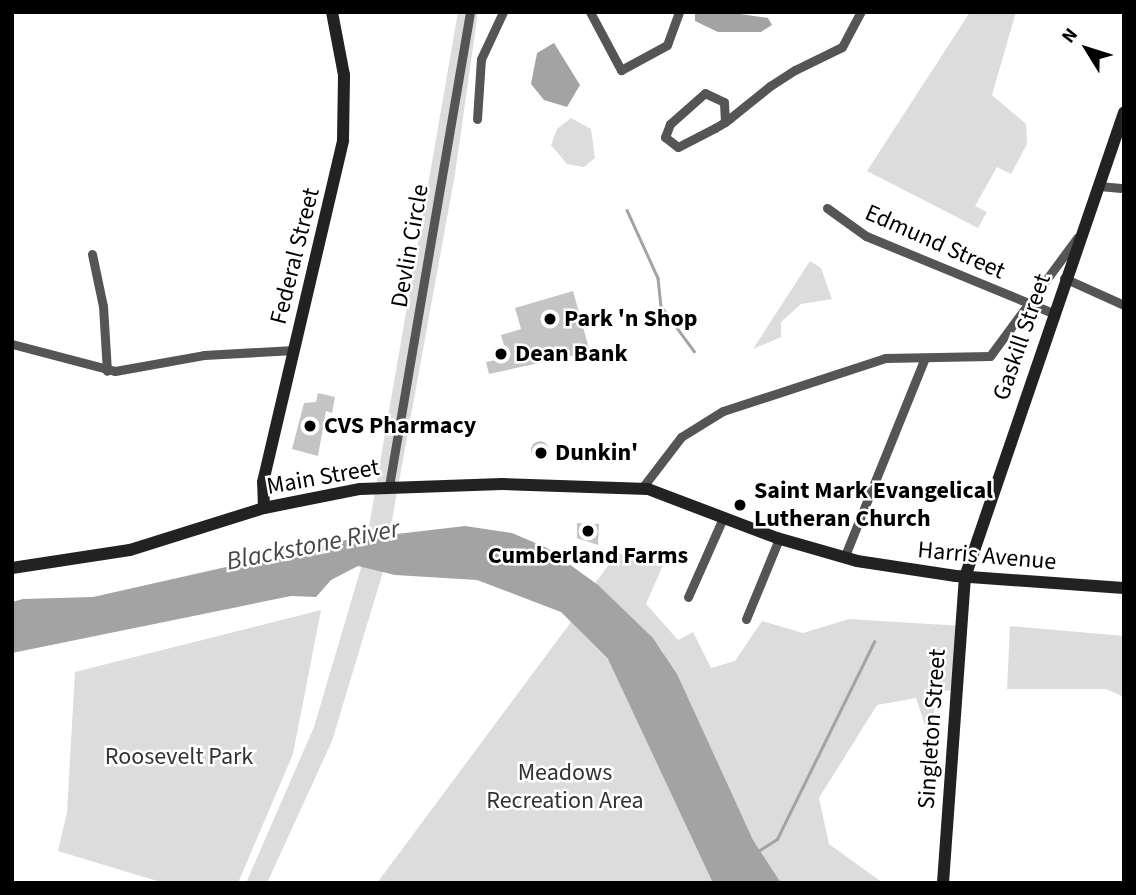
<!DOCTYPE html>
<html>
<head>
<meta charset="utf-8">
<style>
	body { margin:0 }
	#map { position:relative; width:1136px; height:895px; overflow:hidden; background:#fff; font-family:"Source Sans 3",sans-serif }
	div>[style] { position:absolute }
	.green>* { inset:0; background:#dcdcdc }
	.water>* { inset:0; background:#a3a3a3 }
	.stream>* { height:2.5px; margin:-1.25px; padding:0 1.25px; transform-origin:1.25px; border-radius:1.25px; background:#a3a3a3 }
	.building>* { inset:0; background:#c4c4c4 }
	.round { border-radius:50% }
	.street>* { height:9px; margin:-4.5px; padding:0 4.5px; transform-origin:4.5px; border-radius:4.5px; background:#555 }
	.secondary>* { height:12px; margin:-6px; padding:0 6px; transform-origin:6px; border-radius:6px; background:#222 }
	.dots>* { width:19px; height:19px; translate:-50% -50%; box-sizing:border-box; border:4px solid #fff; border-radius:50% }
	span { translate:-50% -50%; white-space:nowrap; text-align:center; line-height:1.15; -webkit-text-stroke:5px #fff; paint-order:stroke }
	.street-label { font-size:24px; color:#000 }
	.poi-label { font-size:24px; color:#000; font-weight:700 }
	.left { translate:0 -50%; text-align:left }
	.park-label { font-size:24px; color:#333 }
	.water-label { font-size:26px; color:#444; font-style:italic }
	.frame { position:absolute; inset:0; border:14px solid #000; pointer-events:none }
	.north { position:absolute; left:1052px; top:14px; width:70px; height:70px; -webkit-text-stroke:5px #fff; paint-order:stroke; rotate:308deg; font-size:19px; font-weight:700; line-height:28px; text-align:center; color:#000 }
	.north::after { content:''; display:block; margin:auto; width:24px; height:32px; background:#000; clip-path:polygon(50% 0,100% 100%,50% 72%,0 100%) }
</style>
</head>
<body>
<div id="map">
	<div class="green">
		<i style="clip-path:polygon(458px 12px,478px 12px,455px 174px,382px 575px,332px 741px,267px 883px,246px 883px,314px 727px,363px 561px)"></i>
		<i style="clip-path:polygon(970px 12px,1016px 12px,992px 95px,1026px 124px,1027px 144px,1011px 174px,997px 167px,975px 206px,987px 212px,978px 228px,867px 171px)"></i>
		<i style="clip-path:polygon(571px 118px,591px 129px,595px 158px,584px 167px,567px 164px,551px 145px,557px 129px)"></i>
		<i style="clip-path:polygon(810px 261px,821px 268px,832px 299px,801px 304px,781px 322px,781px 337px,753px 349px)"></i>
		<i style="clip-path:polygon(618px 553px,663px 565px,646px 604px,678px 640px,693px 632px,711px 668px,735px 661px,762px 621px,803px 633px,849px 619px,962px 626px,958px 691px,937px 690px,930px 740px,916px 698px,877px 705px,819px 798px,829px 844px,883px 883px,781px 883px,753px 840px,662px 650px,595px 583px)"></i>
		<i style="clip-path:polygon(321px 610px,293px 754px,238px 883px,164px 883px,58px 851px,67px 812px,75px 672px)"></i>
		<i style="clip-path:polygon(571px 622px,616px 668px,716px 883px,377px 883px)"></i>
		<i style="clip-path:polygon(1010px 626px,1124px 636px,1124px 697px,1106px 689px,1007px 689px)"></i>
	</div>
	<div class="water">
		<i style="clip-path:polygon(727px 12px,768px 18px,772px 25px,761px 32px,718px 32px,695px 21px,695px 12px)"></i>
		<i style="clip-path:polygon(554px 43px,580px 85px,567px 107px,544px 100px,531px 84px,537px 53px)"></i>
		<i style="clip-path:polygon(465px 526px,512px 533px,547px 548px,598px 585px,653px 638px,677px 674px,753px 840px,781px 883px,713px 883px,608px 659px,561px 612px,477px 580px,395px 575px,358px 566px,331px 580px,316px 597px,291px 596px,12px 653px,12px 602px,23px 599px,93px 597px,346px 540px)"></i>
	</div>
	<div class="stream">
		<i style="left:627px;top:210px;width:75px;rotate:65.5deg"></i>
		<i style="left:658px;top:278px;width:28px;rotate:84deg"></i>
		<i style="left:661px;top:306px;width:56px;rotate:53.7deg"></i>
		<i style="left:758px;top:851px;width:22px;rotate:-32deg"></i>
		<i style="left:777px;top:839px;width:220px;rotate:-63.8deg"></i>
	</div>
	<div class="building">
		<i style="clip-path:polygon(573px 291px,590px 352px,489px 374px,486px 362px,496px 360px,493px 348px,504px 345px,501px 335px,521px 329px,515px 308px)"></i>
		<i style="clip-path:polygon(318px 393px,335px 397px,332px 413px,326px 411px,318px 456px,292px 449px,304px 403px,316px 402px)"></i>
		<i class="round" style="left:531px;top:441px;width:18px;height:18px"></i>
		<i style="clip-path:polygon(577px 523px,599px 524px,598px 545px,577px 538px)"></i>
	</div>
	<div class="street">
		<i style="left:590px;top:12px;width:66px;rotate:61.9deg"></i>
		<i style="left:621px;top:70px;width:52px;rotate:-28.5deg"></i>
		<i style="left:667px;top:45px;width:35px;rotate:-70deg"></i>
		<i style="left:477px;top:119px;width:60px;rotate:-86.2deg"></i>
		<i style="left:481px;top:59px;width:52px;rotate:-64.9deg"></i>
		<i style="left:725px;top:122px;width:20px;rotate:-93deg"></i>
		<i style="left:724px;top:102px;width:21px;rotate:-155deg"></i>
		<i style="left:705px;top:93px;width:47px;rotate:138.5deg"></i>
		<i style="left:670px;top:124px;width:14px;rotate:111deg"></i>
		<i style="left:665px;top:137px;width:16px;rotate:38deg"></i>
		<i style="left:678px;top:147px;width:42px;rotate:-27.2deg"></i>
		<i style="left:715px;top:128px;width:12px;rotate:-31deg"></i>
		<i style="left:725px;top:122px;width:5px;rotate:-37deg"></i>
		<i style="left:729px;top:119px;width:53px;rotate:-38.8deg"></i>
		<i style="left:770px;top:86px;width:30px;rotate:-33deg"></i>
		<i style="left:795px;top:70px;width:52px;rotate:-26.1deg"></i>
		<i style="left:842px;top:47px;width:40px;rotate:-62deg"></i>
		<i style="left:1099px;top:186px;width:25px;rotate:5deg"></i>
		<i style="left:827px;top:208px;width:48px;rotate:35.7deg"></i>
		<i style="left:866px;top:236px;width:202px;rotate:22.4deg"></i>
		<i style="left:92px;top:254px;width:53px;rotate:78.1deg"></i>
		<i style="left:103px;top:306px;width:65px;rotate:86.5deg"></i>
		<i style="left:1064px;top:278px;width:66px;rotate:24.2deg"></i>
		<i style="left:12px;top:344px;width:106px;rotate:14.7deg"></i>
		<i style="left:115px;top:371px;width:90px;rotate:-10.2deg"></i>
		<i style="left:204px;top:355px;width:90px;rotate:-3.2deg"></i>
		<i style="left:389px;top:486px;width:481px;rotate:-80.3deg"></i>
		<i style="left:642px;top:488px;width:64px;rotate:-52.6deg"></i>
		<i style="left:681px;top:437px;width:49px;rotate:-31.8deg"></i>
		<i style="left:723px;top:411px;width:170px;rotate:-18.1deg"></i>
		<i style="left:885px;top:358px;width:105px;rotate:-1.1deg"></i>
		<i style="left:990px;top:356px;width:147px;rotate:-53.6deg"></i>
		<i style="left:844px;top:558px;width:216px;rotate:-68deg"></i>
		<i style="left:688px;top:597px;width:86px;rotate:-66.1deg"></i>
		<i style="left:746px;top:619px;width:87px;rotate:-67.6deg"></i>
	</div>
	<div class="secondary">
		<i style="left:264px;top:508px;width:26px;rotate:-92deg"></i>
		<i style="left:263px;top:482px;width:351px;rotate:-76.8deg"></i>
		<i style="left:343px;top:140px;width:65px;rotate:-89.1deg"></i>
		<i style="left:344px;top:75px;width:64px;rotate:-100.8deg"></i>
		<i style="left:12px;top:568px;width:119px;rotate:-8.7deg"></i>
		<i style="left:130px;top:550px;width:140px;rotate:-17.4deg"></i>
		<i style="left:264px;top:508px;width:98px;rotate:-11.2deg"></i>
		<i style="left:360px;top:489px;width:142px;rotate:-2deg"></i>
		<i style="left:502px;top:484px;width:146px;rotate:2deg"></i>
		<i style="left:648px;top:489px;width:138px;rotate:20.8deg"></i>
		<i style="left:777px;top:538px;width:83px;rotate:16deg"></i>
		<i style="left:857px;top:561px;width:100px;rotate:8.6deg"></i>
		<i style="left:956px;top:576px;width:168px;rotate:4.1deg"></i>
		<i style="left:943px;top:883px;width:307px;rotate:-85.9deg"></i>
		<i style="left:965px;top:577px;width:491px;rotate:-71.1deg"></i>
	</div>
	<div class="dots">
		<i style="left:550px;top:319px;background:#000"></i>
		<i style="left:501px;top:354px;background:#000"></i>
		<i style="left:310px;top:426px;background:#000"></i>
		<i style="left:541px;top:453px;background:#000"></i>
		<i style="left:740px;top:505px;background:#000"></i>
		<i style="left:588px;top:531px;background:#000"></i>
	</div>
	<div class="street-label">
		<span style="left:935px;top:242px;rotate:24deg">Edmund Street</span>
		<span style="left:410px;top:246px;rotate:-80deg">Devlin Circle</span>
		<span style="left:295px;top:256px;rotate:-76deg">Federal Street</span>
		<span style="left:1022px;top:337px;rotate:-71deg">Gaskill Street</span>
		<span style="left:323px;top:477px;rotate:-10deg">Main Street</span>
		<span style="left:987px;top:556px;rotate:5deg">Harris Avenue</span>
		<span style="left:932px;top:729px;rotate:-86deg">Singleton Street</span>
	</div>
	<div class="poi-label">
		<span class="left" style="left:564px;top:319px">Park 'n Shop</span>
		<span class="left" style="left:515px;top:354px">Dean Bank</span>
		<span class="left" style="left:324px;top:426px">CVS Pharmacy</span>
		<span class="left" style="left:555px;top:453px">Dunkin'</span>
		<span class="left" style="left:754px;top:505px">Saint Mark Evangelical<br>Lutheran Church</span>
		<span style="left:588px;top:556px">Cumberland Farms</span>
	</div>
	<div class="park-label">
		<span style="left:179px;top:757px">Roosevelt Park</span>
		<span style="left:565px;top:787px">Meadows<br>Recreation Area</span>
	</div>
	<div class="water-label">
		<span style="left:313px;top:545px;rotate:-11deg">Blackstone River</span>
	</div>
	<div class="frame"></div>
	<div class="north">N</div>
</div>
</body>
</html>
